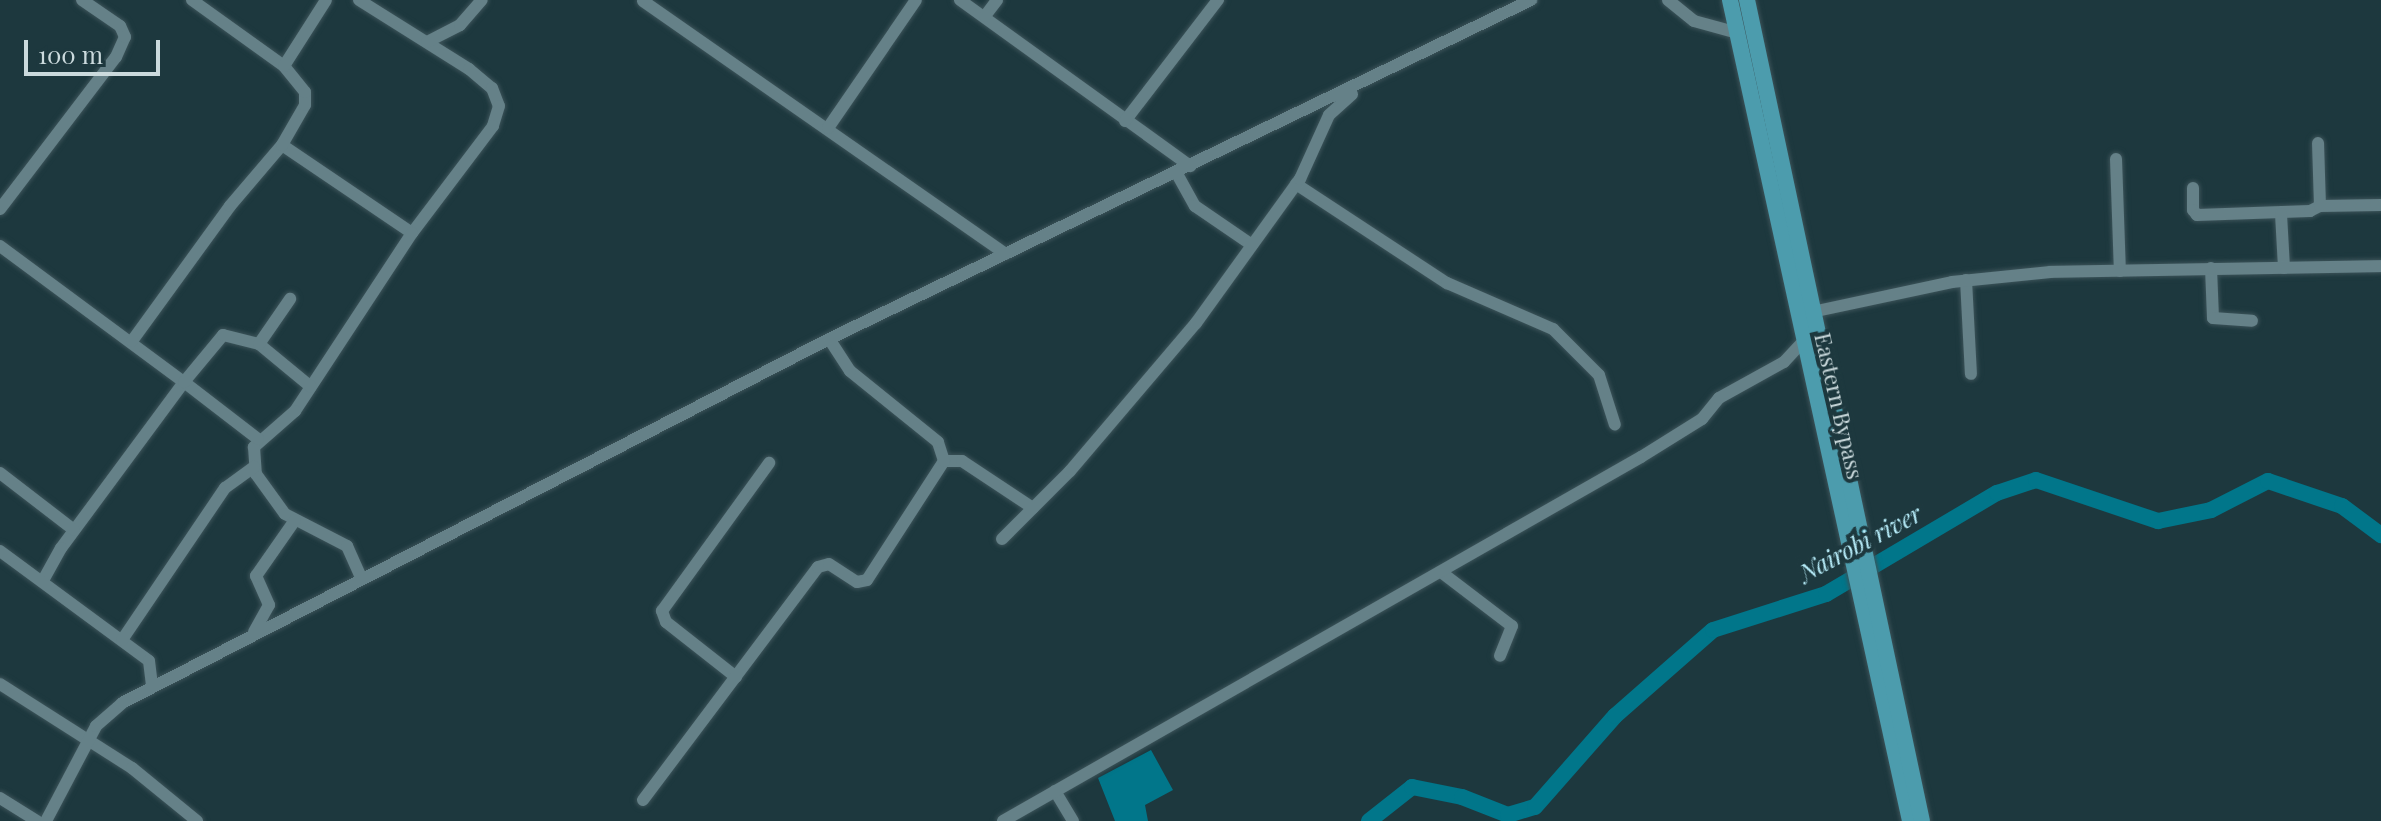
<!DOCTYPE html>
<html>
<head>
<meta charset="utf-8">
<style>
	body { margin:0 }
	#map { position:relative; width:2381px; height:821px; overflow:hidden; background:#1d383e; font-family:"Playfair Display",serif }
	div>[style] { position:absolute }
	.water>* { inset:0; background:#01768a }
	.river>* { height:16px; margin:-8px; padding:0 8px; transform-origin:8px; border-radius:8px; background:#01768a }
	.roads { filter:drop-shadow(0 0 2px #3c5359) drop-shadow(0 0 2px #3c5359) }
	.minor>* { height:12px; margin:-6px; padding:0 6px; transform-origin:6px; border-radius:6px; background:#658188 }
	.major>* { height:16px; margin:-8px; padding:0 8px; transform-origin:8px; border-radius:8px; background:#4c9cad }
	span { translate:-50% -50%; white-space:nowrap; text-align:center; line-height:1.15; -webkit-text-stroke:8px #1d383e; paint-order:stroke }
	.street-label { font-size:22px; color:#cbdadd }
	.water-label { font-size:24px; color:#b7edfa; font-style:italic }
	.scale { position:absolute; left:24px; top:40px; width:136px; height:36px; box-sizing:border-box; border:4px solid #cbdadd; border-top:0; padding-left:10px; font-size:24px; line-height:28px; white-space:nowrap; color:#cbdadd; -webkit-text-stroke:6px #1d383e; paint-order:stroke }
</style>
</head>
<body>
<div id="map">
	<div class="water">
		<i style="clip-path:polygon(1151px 750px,1173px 790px,1145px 805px,1148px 821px,1115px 821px,1098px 778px)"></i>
	</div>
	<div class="river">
		<i style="left:1369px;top:821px;width:55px;rotate:-38.3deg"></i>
		<i style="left:1412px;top:787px;width:51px;rotate:11.3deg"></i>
		<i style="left:1462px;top:797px;width:49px;rotate:21.4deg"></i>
		<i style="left:1508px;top:815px;width:28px;rotate:-17deg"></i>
		<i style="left:1535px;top:807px;width:121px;rotate:-48.7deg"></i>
		<i style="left:1615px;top:716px;width:130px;rotate:-41.3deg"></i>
		<i style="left:1713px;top:630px;width:119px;rotate:-17.7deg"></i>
		<i style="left:1826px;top:594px;width:199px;rotate:-30.6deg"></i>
		<i style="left:1997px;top:493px;width:41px;rotate:-18.4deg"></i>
		<i style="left:2036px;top:480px;width:129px;rotate:18.6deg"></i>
		<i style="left:2158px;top:521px;width:54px;rotate:-11.7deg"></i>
		<i style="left:2211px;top:510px;width:64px;rotate:-27deg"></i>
		<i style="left:2268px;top:481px;width:78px;rotate:18.7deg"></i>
		<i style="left:2342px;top:506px;width:49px;rotate:36.6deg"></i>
	</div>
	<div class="roads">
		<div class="minor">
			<i style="left:192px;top:0;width:113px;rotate:35.7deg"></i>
			<i style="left:359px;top:0;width:130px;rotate:32.1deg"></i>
			<i style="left:469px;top:69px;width:30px;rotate:40deg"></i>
			<i style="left:492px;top:88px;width:19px;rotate:69deg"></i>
			<i style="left:499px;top:106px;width:21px;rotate:107deg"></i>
			<i style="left:493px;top:126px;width:134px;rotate:127.1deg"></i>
			<i style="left:960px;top:0;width:284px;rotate:35.8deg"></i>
			<i style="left:1668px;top:0;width:33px;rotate:39deg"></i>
			<i style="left:1694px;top:21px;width:46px;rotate:15.3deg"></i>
			<i style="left:643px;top:1px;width:442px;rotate:34.9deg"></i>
			<i style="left:985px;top:16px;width:20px;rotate:-53deg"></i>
			<i style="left:427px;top:42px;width:37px;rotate:-27deg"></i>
			<i style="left:460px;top:25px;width:33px;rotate:-49deg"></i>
			<i style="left:1125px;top:121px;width:153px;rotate:-52.5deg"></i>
			<i style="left:828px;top:128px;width:155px;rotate:-55.5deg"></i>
			<i style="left:282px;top:145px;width:157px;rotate:34.1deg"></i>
			<i style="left:412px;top:233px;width:213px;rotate:123.3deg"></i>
			<i style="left:295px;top:411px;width:55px;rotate:138.7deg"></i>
			<i style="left:254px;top:447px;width:27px;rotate:86deg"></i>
			<i style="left:256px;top:474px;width:49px;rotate:54.1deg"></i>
			<i style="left:285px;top:514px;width:70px;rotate:27.3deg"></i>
			<i style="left:347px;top:546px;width:34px;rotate:66deg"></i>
			<i style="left:2116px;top:159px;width:112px;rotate:88deg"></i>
			<i style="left:1176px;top:172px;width:39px;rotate:61deg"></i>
			<i style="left:1195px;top:206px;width:69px;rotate:34.4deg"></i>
			<i style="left:1296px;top:184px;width:181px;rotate:33.3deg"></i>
			<i style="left:1447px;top:283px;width:116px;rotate:23.5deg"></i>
			<i style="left:1553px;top:329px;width:65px;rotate:45deg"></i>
			<i style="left:1599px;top:375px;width:52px;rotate:72.3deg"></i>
			<i style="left:2193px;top:188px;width:22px;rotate:90deg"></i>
			<i style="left:2193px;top:210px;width:6px;rotate:51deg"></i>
			<i style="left:2197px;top:215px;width:113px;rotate:-2deg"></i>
			<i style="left:2310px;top:211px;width:11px;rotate:-27deg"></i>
			<i style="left:2320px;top:206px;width:63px;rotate:-91.8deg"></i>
			<i style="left:2320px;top:206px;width:61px;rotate:-0.9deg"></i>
			<i style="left:0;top:209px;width:191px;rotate:-52.7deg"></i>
			<i style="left:116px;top:57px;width:22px;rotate:-66deg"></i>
			<i style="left:125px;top:37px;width:12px;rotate:-114deg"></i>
			<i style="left:120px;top:26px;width:46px;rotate:-145.6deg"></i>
			<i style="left:2281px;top:214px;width:54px;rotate:86.8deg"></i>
			<i style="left:0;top:246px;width:229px;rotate:36.5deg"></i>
			<i style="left:184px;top:382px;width:207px;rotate:126.5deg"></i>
			<i style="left:61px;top:548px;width:38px;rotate:119deg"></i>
			<i style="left:2211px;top:268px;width:50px;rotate:87.7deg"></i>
			<i style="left:2213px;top:318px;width:39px;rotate:4deg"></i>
			<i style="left:1966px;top:280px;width:94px;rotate:87deg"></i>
			<i style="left:1812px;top:312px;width:143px;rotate:-12.1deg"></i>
			<i style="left:1952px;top:282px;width:99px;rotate:-5.8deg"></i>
			<i style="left:2050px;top:272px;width:331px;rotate:-1deg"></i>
			<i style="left:132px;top:341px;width:167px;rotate:-54deg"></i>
			<i style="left:230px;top:206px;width:80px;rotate:-49.6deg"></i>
			<i style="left:282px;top:145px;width:46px;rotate:-60.1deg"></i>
			<i style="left:305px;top:105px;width:13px;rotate:-90deg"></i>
			<i style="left:305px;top:92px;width:33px;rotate:-129deg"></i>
			<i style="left:284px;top:66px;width:78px;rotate:-57.5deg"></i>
			<i style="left:259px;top:344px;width:67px;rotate:39.6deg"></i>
			<i style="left:258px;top:439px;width:93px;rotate:-142.4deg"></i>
			<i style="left:184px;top:382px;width:61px;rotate:-50.3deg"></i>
			<i style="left:223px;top:335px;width:37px;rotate:14deg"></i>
			<i style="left:259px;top:344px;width:55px;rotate:-55.4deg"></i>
			<i style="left:944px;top:461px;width:18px"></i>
			<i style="left:962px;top:461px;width:85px;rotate:33.5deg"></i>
			<i style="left:0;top:473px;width:93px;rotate:37.6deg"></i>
			<i style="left:1002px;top:539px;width:96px;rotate:-45deg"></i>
			<i style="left:1070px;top:471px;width:194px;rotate:-49.6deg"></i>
			<i style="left:1196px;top:323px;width:178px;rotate:-54.2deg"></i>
			<i style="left:1300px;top:179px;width:70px;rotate:-65.6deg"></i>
			<i style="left:1329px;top:115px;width:31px;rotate:-42deg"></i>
			<i style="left:0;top:551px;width:185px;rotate:36.4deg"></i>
			<i style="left:149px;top:661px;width:26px;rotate:83deg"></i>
			<i style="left:1441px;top:572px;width:89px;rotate:37.3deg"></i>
			<i style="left:1512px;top:626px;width:32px;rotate:112deg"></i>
			<i style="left:254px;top:632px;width:31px;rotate:-61deg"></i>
			<i style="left:269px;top:605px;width:32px;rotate:-114deg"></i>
			<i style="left:256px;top:576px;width:68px;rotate:-55.1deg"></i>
			<i style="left:122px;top:640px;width:184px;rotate:-55.9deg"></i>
			<i style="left:225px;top:488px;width:36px;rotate:-36deg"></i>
			<i style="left:736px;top:677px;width:89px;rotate:-141.8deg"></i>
			<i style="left:666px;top:622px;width:12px;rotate:-110deg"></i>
			<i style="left:662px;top:611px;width:183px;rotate:-54.1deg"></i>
			<i style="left:0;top:684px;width:156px;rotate:32.5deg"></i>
			<i style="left:132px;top:768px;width:84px;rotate:39.2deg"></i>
			<i style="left:1055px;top:791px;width:35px;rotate:59deg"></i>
			<i style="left:0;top:798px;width:44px;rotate:31.9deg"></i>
			<i style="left:643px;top:800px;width:291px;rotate:-53.1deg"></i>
			<i style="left:818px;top:567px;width:11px;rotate:-15deg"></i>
			<i style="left:829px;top:564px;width:33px;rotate:33deg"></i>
			<i style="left:857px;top:582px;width:10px;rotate:-11deg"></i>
			<i style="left:867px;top:580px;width:142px;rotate:-57.1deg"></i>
			<i style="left:944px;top:461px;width:20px;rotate:-108deg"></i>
			<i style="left:938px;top:442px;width:113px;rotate:-141.1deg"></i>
			<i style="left:850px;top:371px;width:38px;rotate:-123deg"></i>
			<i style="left:46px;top:821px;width:107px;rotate:-62.2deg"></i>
			<i style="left:96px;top:726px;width:35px;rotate:-41deg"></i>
			<i style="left:122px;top:703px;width:795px;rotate:-27.24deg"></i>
			<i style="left:829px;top:339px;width:780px;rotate:-25.78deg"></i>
			<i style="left:1003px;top:821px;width:735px;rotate:-29.71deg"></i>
			<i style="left:1641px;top:457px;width:72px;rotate:-31.9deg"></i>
			<i style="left:1702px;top:419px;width:27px;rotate:-51deg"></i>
			<i style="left:1719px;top:398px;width:74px;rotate:-29deg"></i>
			<i style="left:1784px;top:362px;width:26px;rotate:-47deg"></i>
		</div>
		<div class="major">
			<i style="left:1730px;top:0;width:841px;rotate:77.63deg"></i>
			<i style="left:1747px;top:0;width:839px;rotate:77.97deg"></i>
		</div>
	</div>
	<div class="street-label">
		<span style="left:1839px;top:406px;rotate:77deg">Eastern Bypass</span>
	</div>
	<div class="water-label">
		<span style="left:1860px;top:543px;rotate:-28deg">Nairobi river</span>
	</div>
	<div class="scale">100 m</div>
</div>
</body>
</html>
